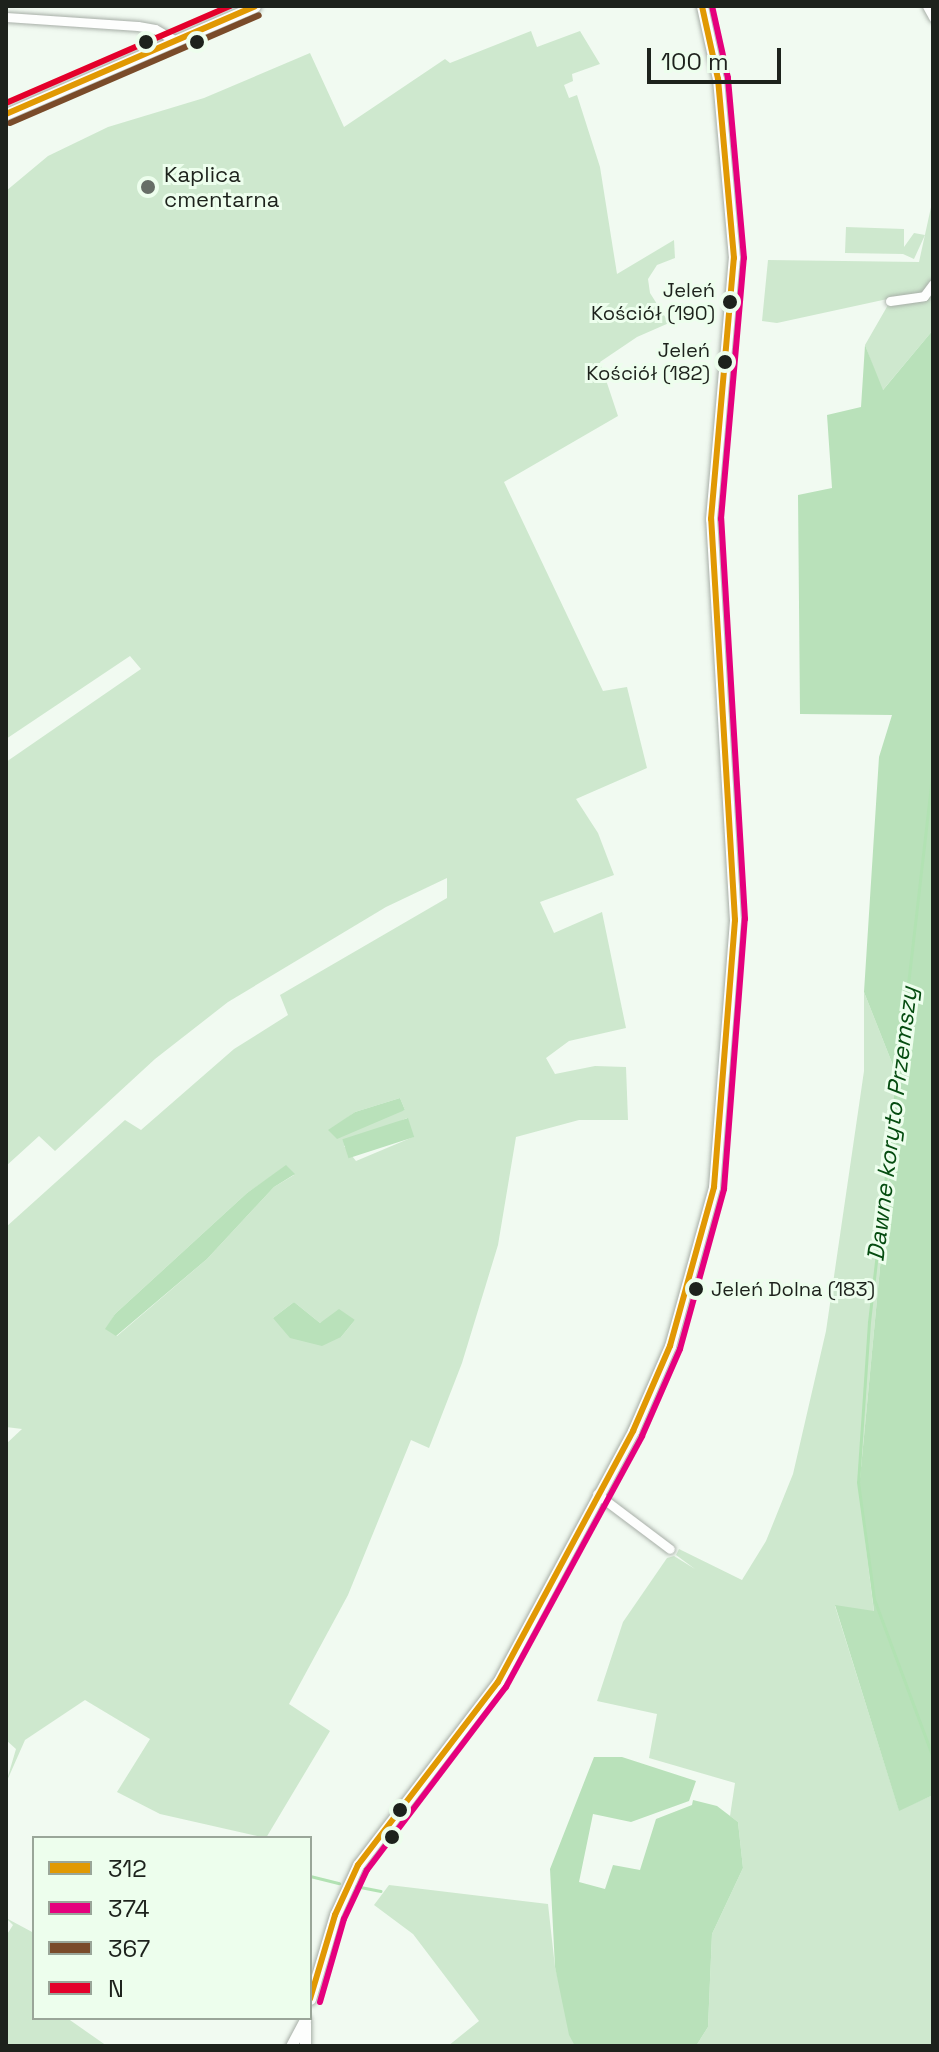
<!DOCTYPE html>
<html>
<head>
<meta charset="utf-8">
<style>
	body { margin:0 }
	#map { position:relative; width:939px; height:2052px; overflow:hidden; background:#f1faf1; font-family:"Space Grotesk",sans-serif }
	div>[style] { position:absolute }
	.green>* { inset:0; background:#cee8ce }
	.forest>* { inset:0; background:#b9e1ba; transform-origin:0 0 }
	.stream>* { height:3px; margin:-1.5px; padding:0 1.5px; transform-origin:1.5px; border-radius:1.5px; background:#b2e2b3 }
	.roads { filter:drop-shadow(0 0 2px #a7aea7) drop-shadow(0 0 2px #a7aea7) }
	.minor>* { height:9px; margin:-4.5px; padding:0 4.5px; transform-origin:4.5px; border-radius:4.5px; background:#fdfefd }
	.tertiary>* { height:11px; margin:-5.5px; padding:0 5.5px; transform-origin:5.5px; border-radius:5.5px; background:#fdfefd }
	.bus-1>* { height:6px; margin:-3px; padding:0 3px; transform-origin:3px; border-radius:3px; background:#e19903 }
	.bus-2>* { height:6px; margin:-3px; padding:0 3px; transform-origin:3px; border-radius:3px; background:#e5007d }
	.bus-3>* { height:6px; margin:-3px; padding:0 3px; transform-origin:3px; border-radius:3px; background:#7a4b2a }
	.bus-4>* { height:6px; margin:-3px; padding:0 3px; transform-origin:3px; border-radius:3px; background:#e4002b }
	.dots>* { width:22px; height:22px; translate:-50% -50%; box-sizing:border-box; border:4px solid #edfeed; border-radius:50% }
	span { translate:-50% -50%; white-space:nowrap; text-align:center; line-height:1.15; -webkit-text-stroke:6px #edfeed; paint-order:stroke }
	.bus-label { font-size:20px; color:#1d221c }
	.right { translate:-100% -50%; text-align:right }
	.left { translate:0 -50%; text-align:left }
	.poi-label { font-size:22px; color:#1d221c }
	.water-label { font-size:24px; color:#054c10; font-style:italic }
	.frame { position:absolute; inset:0; border:8px solid #1d221c; pointer-events:none }
	.legend { position:absolute; left:32px; top:1836px; width:280px; height:184px; box-sizing:border-box; background:#edfeed; border:2px solid #9aa699; margin:0; padding:10px 14px; list-style:none; font-size:24px; color:#1d221c }
	.legend li { display:flex; align-items:center; gap:16px; height:40px }
	.legend b { width:40px; border:2px solid #9aa699 }
	.scale { position:absolute; left:647px; top:48px; width:134px; height:36px; box-sizing:border-box; border:4px solid #1d221c; border-top:0; padding-left:10px; font-size:24px; line-height:28px; white-space:nowrap; color:#1d221c; -webkit-text-stroke:6px #edfeed; paint-order:stroke }
</style>
</head>
<body>
<div id="map">
	<div class="green">
		<i style="clip-path:polygon(evenodd,531px 31px,537px 47px,580px 31px,600px 64px,572px 74px,573px 81px,564px 85px,569px 98px,577px 95px,600px 167px,617px 274px,674px 240px,675px 258px,657px 265px,648px 279px,650px 293px,669px 323px,637px 337px,600px 362px,618px 416px,504px 482px,603px 691px,627px 687px,647px 768px,576px 799px,598px 833px,614px 875px,540px 902px,554px 933px,602px 912px,626px 1028px,569px 1041px,546px 1058px,555px 1074px,595px 1066px,626px 1067px,628px 1120px,579px 1120px,516px 1137px,498px 1245px,462px 1363px,429px 1448px,411px 1440px,348px 1595px,289px 1704px,330px 1731px,266px 1838px,160px 1814px,117px 1792px,150px 1739px,85px 1700px,25px 1740px,6px 1783px,16px 1749px,6px 1740px,6px 1444px,22px 1429px,6px 1427px,6px 1227px,125px 1120px,141px 1130px,234px 1049px,288px 1015px,280px 995px,447px 898px,447px 878px,386px 907px,228px 1002px,155px 1059px,55px 1151px,39px 1136px,6px 1166px,6px 762px,141px 669px,130px 656px,6px 739px,6px 191px,48px 156px,108px 127px,204px 98px,310px 53px,344px 127px,445px 59px,450px 63px,531px 31px,400px 1098px,405px 1110px,329px 1131px,355px 1112px,400px 1098px,531px 31px,407px 1118px,413px 1137px,356px 1161px,344px 1146px,407px 1118px,531px 31px,286px 1166px,294px 1175px,274px 1187px,207px 1259px,117px 1336px,106px 1329px,115px 1314px,247px 1193px,286px 1166px,531px 31px,294px 1302px,320px 1323px,332px 1318px,355px 1320px,341px 1337px,273px 1318px,294px 1302px)"></i>
		<i style="clip-path:polygon(933px 198px,933px 330px,882px 391px,865px 345px,892px 298px,777px 323px,762px 321px,768px 260px,919px 262px)"></i>
		<i style="clip-path:polygon(846px 227px,904px 229px,904px 247px,914px 233px,925px 235px,914px 259px,903px 254px,845px 253px)"></i>
		<i style="clip-path:polygon(864px 992px,898px 1078px,859px 1489px,874px 1612px,835px 1606px,899px 1810px,933px 1795px,933px 2046px,696px 2046px,708px 2027px,712px 1934px,743px 1868px,738px 1822px,730px 1816px,735px 1783px,649px 1758px,657px 1714px,597px 1701px,623px 1622px,667px 1558px,674px 1556px,695px 1569px,676px 1555px,679px 1549px,742px 1580px,766px 1541px,793px 1474px,826px 1331px,864px 1071px)"></i>
		<i style="clip-path:polygon(389px 1885px,548px 1904px,555px 1967px,575px 2046px,448px 2046px,479px 2021px,413px 1934px,374px 1905px)"></i>
		<i style="clip-path:polygon(6px 1918px,34px 1933px,34px 2018px,67px 2018px,107px 2046px,6px 2046px,6px 1936px,13px 1925px)"></i>
	</div>
	<div class="forest">
		<i style="clip-path:polygon(933px 330px,933px 1795px,899px 1811px,835px 1605px,874px 1611px,859px 1489px,898px 1078px,864px 992px,879px 757px,892px 715px,800px 714px,798px 495px,832px 488px,827px 415px,861px 407px,865px 345px,883px 390px)"></i>
		<i style="clip-path:polygon(400px 1098px,405px 1110px,337px 1139px,328px 1130px,355px 1112px)"></i>
		<i style="left:408px;top:1118px;width:20px;height:69px;rotate:72deg"></i>
		<i style="clip-path:polygon(286px 1165px,295px 1174px,274px 1187px,207px 1259px,116px 1336px,105px 1329px,115px 1314px,247px 1193px)"></i>
		<i style="clip-path:polygon(294px 1302px,320px 1323px,339px 1309px,355px 1320px,341px 1337px,322px 1346px,290px 1338px,273px 1318px)"></i>
		<i style="clip-path:polygon(594px 1757px,622px 1757px,696px 1781px,689px 1801px,631px 1822px,593px 1814px,579px 1882px,605px 1889px,613px 1865px,640px 1870px,656px 1819px,692px 1805px,693px 1800px,717px 1806px,738px 1822px,743px 1868px,712px 1934px,708px 2027px,696px 2046px,575px 2046px,569px 2035px,555px 1967px,550px 1869px)"></i>
	</div>
	<div class="stream">
		<i style="left:933px;top:768px;width:558px;rotate:96.59deg"></i>
		<i style="left:869px;top:1322px;width:160px;rotate:93.9deg"></i>
		<i style="left:858px;top:1482px;width:118px;rotate:82.2deg"></i>
		<i style="left:874px;top:1599px;width:170px;rotate:69.6deg"></i>
		<i style="left:310px;top:1876px;width:30px;rotate:14deg"></i>
		<i style="left:355px;top:1886px;width:26px;rotate:11deg"></i>
	</div>
	<div class="roads">
		<div class="minor">
			<i style="left:927px;top:6px;width:13px;rotate:61deg"></i>
			<i style="left:6px;top:17px;width:132px;rotate:3.9deg"></i>
			<i style="left:138px;top:26px;width:17px;rotate:10deg"></i>
			<i style="left:155px;top:29px;width:22px;rotate:30deg"></i>
			<i style="left:890px;top:301px;width:34px;rotate:-8deg"></i>
			<i style="left:924px;top:296px;width:15px;rotate:-53deg"></i>
			<i style="left:597px;top:1494px;width:91px;rotate:37deg"></i>
		</div>
		<div class="tertiary">
			<i style="left:6px;top:114px;width:271px;rotate:-23.4deg"></i>
			<i style="left:310px;top:1999px;width:88px;rotate:-73.4deg"></i>
			<i style="left:335px;top:1915px;width:55px;rotate:-65.3deg"></i>
			<i style="left:358px;top:1865px;width:230px;rotate:-52.6deg"></i>
			<i style="left:498px;top:1682px;width:285px;rotate:-61.7deg"></i>
			<i style="left:633px;top:1431px;width:93px;rotate:-66.5deg"></i>
			<i style="left:670px;top:1346px;width:165px;rotate:-74.5deg"></i>
			<i style="left:714px;top:1187px;width:268px;rotate:-85.5deg"></i>
			<i style="left:735px;top:920px;width:402px;rotate:-93.4deg"></i>
			<i style="left:711px;top:519px;width:262px;rotate:-85deg"></i>
			<i style="left:734px;top:258px;width:180px;rotate:-95.1deg"></i>
			<i style="left:718px;top:79px;width:75px;rotate:-102.4deg"></i>
			<i style="left:305px;top:2023px;width:23px;rotate:90deg"></i>
			<i style="left:291px;top:2046px;width:30px;rotate:-62deg"></i>
		</div>
	</div>
	<div class="bus-1">
		<i style="left:6px;top:114px;width:271px;rotate:-23.4deg"></i>
		<i style="left:310px;top:1999px;width:88px;rotate:-73.4deg"></i>
		<i style="left:335px;top:1915px;width:55px;rotate:-65.3deg"></i>
		<i style="left:358px;top:1865px;width:230px;rotate:-52.6deg"></i>
		<i style="left:498px;top:1682px;width:285px;rotate:-61.7deg"></i>
		<i style="left:633px;top:1431px;width:93px;rotate:-66.5deg"></i>
		<i style="left:670px;top:1346px;width:165px;rotate:-74.5deg"></i>
		<i style="left:714px;top:1187px;width:268px;rotate:-85.5deg"></i>
		<i style="left:735px;top:920px;width:402px;rotate:-93.4deg"></i>
		<i style="left:711px;top:519px;width:262px;rotate:-85deg"></i>
		<i style="left:734px;top:258px;width:180px;rotate:-95.1deg"></i>
		<i style="left:718px;top:79px;width:75px;rotate:-102.4deg"></i>
	</div>
	<div class="bus-2">
		<i style="left:320px;top:2002px;width:86px;rotate:-73.9deg"></i>
		<i style="left:344px;top:1919px;width:54px;rotate:-64.9deg"></i>
		<i style="left:367px;top:1870px;width:230px;rotate:-52.8deg"></i>
		<i style="left:506px;top:1687px;width:285px;rotate:-61.5deg"></i>
		<i style="left:642px;top:1436px;width:95px;rotate:-66.4deg"></i>
		<i style="left:680px;top:1349px;width:166px;rotate:-74.6deg"></i>
		<i style="left:724px;top:1189px;width:271px;rotate:-85.6deg"></i>
		<i style="left:745px;top:919px;width:401px;rotate:-93.4deg"></i>
		<i style="left:721px;top:519px;width:262px;rotate:-85deg"></i>
		<i style="left:744px;top:258px;width:181px;rotate:-95.1deg"></i>
		<i style="left:728px;top:78px;width:74px;rotate:-102.5deg"></i>
	</div>
	<div class="bus-3">
		<i style="left:10px;top:123px;width:271px;rotate:-23.4deg"></i>
	</div>
	<div class="bus-4">
		<i style="left:6px;top:103px;width:244px;rotate:-23.4deg"></i>
	</div>
	<div class="dots">
		<i style="left:146px;top:42px;background:#1d221c"></i>
		<i style="left:197px;top:42px;background:#1d221c"></i>
		<i style="left:148px;top:187px;background:#676e67"></i>
		<i style="left:730px;top:302px;background:#1d221c"></i>
		<i style="left:725px;top:362px;background:#1d221c"></i>
		<i style="left:696px;top:1289px;background:#1d221c"></i>
		<i style="left:400px;top:1810px;background:#1d221c"></i>
		<i style="left:392px;top:1837px;background:#1d221c"></i>
	</div>
	<div class="bus-label">
		<span class="right" style="left:715px;top:302px">Jeleń<br>Kościół (190)</span>
		<span class="right" style="left:710px;top:362px">Jeleń<br>Kościół (182)</span>
		<span class="left" style="left:711px;top:1289px">Jeleń Dolna (183)</span>
	</div>
	<div class="poi-label">
		<span class="left" style="left:164px;top:187px">Kaplica<br>cmentarna</span>
	</div>
	<div class="water-label">
		<span style="left:892px;top:1124px;rotate:-83deg">Dawne koryto Przemszy</span>
	</div>
	<div class="frame"></div>
	<ul class="legend">
	<li><b style="height:10px;background:#e19903"></b>312</li>
	<li><b style="height:10px;background:#e5007d"></b>374</li>
	<li><b style="height:10px;background:#7a4b2a"></b>367</li>
	<li><b style="height:10px;background:#e4002b"></b>N</li>
	</ul>
	<div class="scale">100 m</div>
</div>
</body>
</html>
